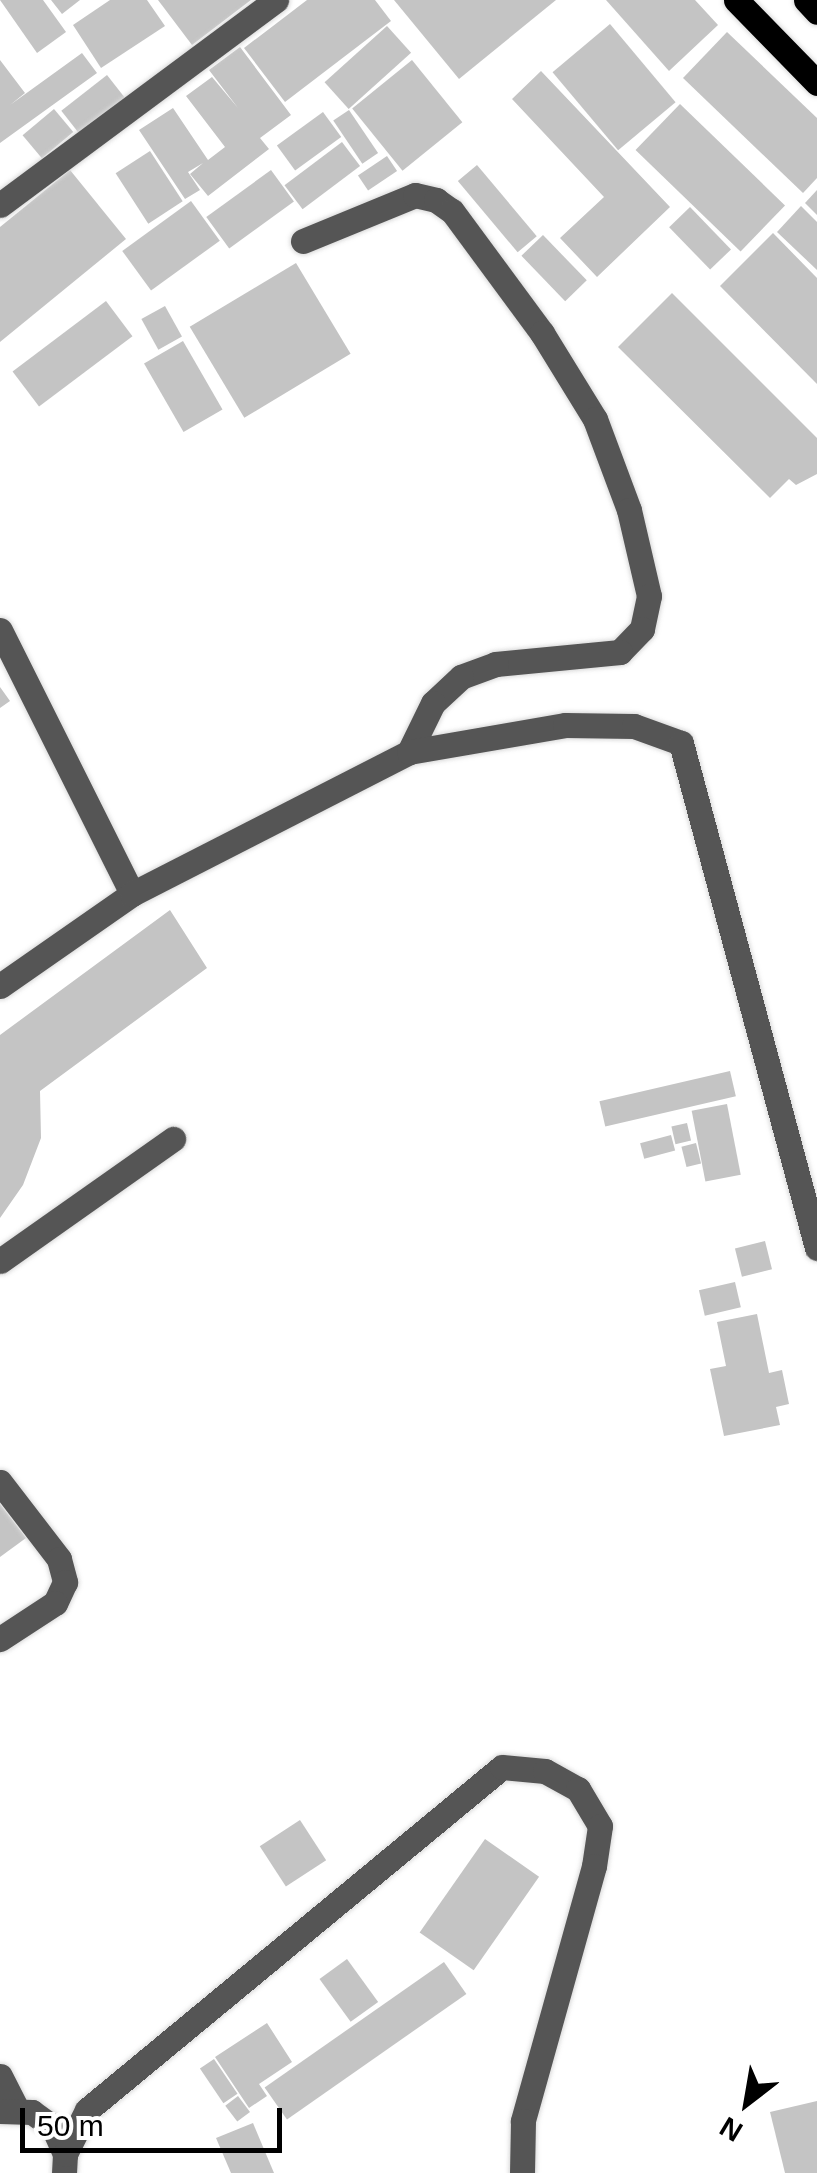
<!DOCTYPE html>
<html>
<head>
<meta charset="utf-8">
<style>
	body { margin:0 }
	#map { position:relative; width:817px; height:2173px; overflow:hidden; background:#fff; font-family:Helvetica,sans-serif }
	div>[style] { position:absolute }
	.building>* { inset:0; background:#c4c4c4; transform-origin:0 0 }
	.roads { filter:drop-shadow(0 0 2px #dbdbdb) drop-shadow(0 0 2px #dbdbdb) }
	.minor>* { height:25px; margin:-12.5px; padding:0 12.5px; transform-origin:12.5px; border-radius:12.5px; background:#555 }
	.major>* { height:25px; margin:-12.5px; padding:0 12.5px; transform-origin:12.5px; border-radius:12.5px; background:#000 }
	span { translate:-50% -50%; white-space:nowrap; text-align:center; line-height:1.15; -webkit-text-stroke:9px #fff; paint-order:stroke }
	.north { position:absolute; left:697px; top:2053px; width:100px; height:100px; -webkit-text-stroke:8px #fff; paint-order:stroke; rotate:211deg; font-size:28px; font-weight:700; line-height:40px; text-align:center; color:#000 }
	.north::after { content:''; display:block; margin:auto; width:35px; height:45px; background:#000; clip-path:polygon(50% 0,100% 100%,50% 72%,0 100%) }
	.scale { position:absolute; left:20px; top:2108px; width:262px; height:45px; box-sizing:border-box; border:5px solid #000; border-top:0; padding-left:12px; font-size:30px; line-height:35px; white-space:nowrap; color:#000; -webkit-text-stroke:8px #fff; paint-order:stroke }
</style>
</head>
<body>
<div id="map">
	<div class="building">
		<i style="clip-path:polygon(0 0,43px 0,66px 32px,37px 53px)"></i>
		<i style="clip-path:polygon(51px 0,80px 0,62px 14px)"></i>
		<i style="clip-path:polygon(110px 0,147px 0,165px 26px,101px 68px,73px 25px)"></i>
		<i style="clip-path:polygon(158px 0,251px 0,192px 45px)"></i>
		<i style="clip-path:polygon(307px 0,375px 0,391px 21px,285px 102px,244px 48px)"></i>
		<i style="clip-path:polygon(394px 0,556px 0,459px 79px)"></i>
		<i style="clip-path:polygon(606px 0,695px 0,718px 25px,669px 71px)"></i>
		<i style="left:610px;top:24px;width:102px;height:75px;rotate:50deg"></i>
		<i style="left:387px;top:26px;width:36px;height:84px;rotate:48deg"></i>
		<i style="clip-path:polygon(727px 32px,817px 118px,817px 178px,803px 193px,683px 78px)"></i>
		<i style="clip-path:polygon(240px 47px,291px 115px,260px 138px,269px 149px,208px 196px,190px 174px,203px 163px,188px 172px,200px 190px,185px 199px,139px 130px,173px 108px,208px 160px,225px 147px,186px 96px,212px 77px,238px 108px,209px 70px)"></i>
		<i style="clip-path:polygon(82px 53px,97px 73px,0 143px,0 60px,25px 93px,10px 105px)"></i>
		<i style="left:412px;top:60px;width:80px;height:77px;rotate:51deg"></i>
		<i style="clip-path:polygon(541px 71px,670px 207px,597px 277px,560px 238px,604px 197px,512px 99px)"></i>
		<i style="left:107px;top:75px;width:29px;height:58px;rotate:52deg"></i>
		<i style="left:680px;top:104px;width:146px;height:64px;rotate:44deg"></i>
		<i style="left:54px;top:109px;width:30px;height:41px;rotate:50deg"></i>
		<i style="left:349px;top:110px;width:52px;height:19px;rotate:56deg"></i>
		<i style="left:323px;top:112px;width:31px;height:57px;rotate:54deg"></i>
		<i style="left:342px;top:142px;width:30px;height:72px;rotate:53deg"></i>
		<i style="left:150px;top:151px;width:60px;height:41px;rotate:57deg"></i>
		<i style="left:387px;top:156px;width:18px;height:35px;rotate:56deg"></i>
		<i style="left:477px;top:165px;width:93px;height:25px;rotate:50deg"></i>
		<i style="clip-path:polygon(70px 170px,126px 239px,0 342px,0 227px)"></i>
		<i style="left:271px;top:170px;width:39px;height:80px;rotate:54deg"></i>
		<i style="clip-path:polygon(817px 190px,817px 215px,805px 203px)"></i>
		<i style="left:191px;top:201px;width:49px;height:85px;rotate:54deg"></i>
		<i style="clip-path:polygon(801px 206px,817px 222px,817px 270px,777px 232px)"></i>
		<i style="left:690px;top:207px;width:59px;height:29px;rotate:46deg"></i>
		<i style="clip-path:polygon(773px 233px,817px 278px,817px 384px,720px 286px)"></i>
		<i style="left:543px;top:235px;width:63px;height:30px;rotate:46deg"></i>
		<i style="left:296px;top:263px;width:106px;height:124px;rotate:59deg"></i>
		<i style="clip-path:polygon(672px 293px,817px 438px,817px 474px,796px 485px,789px 479px,770px 498px,618px 347px)"></i>
		<i style="left:106px;top:301px;width:44px;height:117px;rotate:53deg"></i>
		<i style="left:165px;top:306px;width:35px;height:27px;rotate:61deg"></i>
		<i style="left:183px;top:341px;width:79px;height:45px;rotate:60deg"></i>
		<i style="clip-path:polygon(0 687px,10px 701px,0 708px)"></i>
		<i style="clip-path:polygon(170px 910px,207px 968px,40px 1091px,41px 1138px,23px 1185px,0 1218px,0 1035px)"></i>
		<i style="left:730px;top:1071px;width:26px;height:134px;rotate:77deg"></i>
		<i style="left:727px;top:1104px;width:72px;height:36px;rotate:79deg"></i>
		<i style="left:687px;top:1123px;width:18px;height:16px;rotate:77deg"></i>
		<i style="left:671px;top:1135px;width:16px;height:32px;rotate:75deg"></i>
		<i style="left:696px;top:1143px;width:21px;height:15px;rotate:76deg"></i>
		<i style="left:765px;top:1241px;width:29px;height:31px;rotate:76deg"></i>
		<i style="left:735px;top:1282px;width:26px;height:37px;rotate:77deg"></i>
		<i style="clip-path:polygon(757px 1314px,769px 1373px,782px 1370px,789px 1404px,776px 1407px,780px 1425px,724px 1436px,710px 1369px,726px 1366px,717px 1322px)"></i>
		<i style="clip-path:polygon(0 1504px,26px 1538px,0 1557px)"></i>
		<i style="left:300px;top:1820px;width:48px;height:48px;rotate:57deg"></i>
		<i style="left:485px;top:1839px;width:66px;height:114px;rotate:35deg"></i>
		<i style="left:347px;top:1959px;width:53px;height:34px;rotate:54deg"></i>
		<i style="left:444px;top:1962px;width:39px;height:219px;rotate:55deg"></i>
		<i style="clip-path:polygon(267px 2023px,292px 2062px,259px 2084px,267px 2096px,249px 2108px,215px 2057px)"></i>
		<i style="left:214px;top:2059px;width:42px;height:17px;rotate:56deg"></i>
		<i style="left:238px;top:2096px;width:20px;height:16px;rotate:53deg"></i>
		<i style="clip-path:polygon(817px 2101px,817px 2173px,785px 2173px,770px 2112px)"></i>
		<i style="clip-path:polygon(253px 2123px,274px 2173px,231px 2173px,216px 2138px)"></i>
	</div>
	<div class="roads">
		<div class="minor">
			<i style="left:0;top:205px;width:344px;rotate:-36.6deg"></i>
			<i style="left:303px;top:241px;width:121px;rotate:-22.3deg"></i>
			<i style="left:415px;top:195px;width:22px;rotate:13deg"></i>
			<i style="left:436px;top:200px;width:19px;rotate:35deg"></i>
			<i style="left:452px;top:211px;width:152px;rotate:53.6deg"></i>
			<i style="left:542px;top:333px;width:101px;rotate:58.4deg"></i>
			<i style="left:595px;top:419px;width:97px;rotate:69.5deg"></i>
			<i style="left:629px;top:510px;width:88px;rotate:76.9deg"></i>
			<i style="left:649px;top:596px;width:34px;rotate:102deg"></i>
			<i style="left:642px;top:629px;width:32px;rotate:134deg"></i>
			<i style="left:620px;top:652px;width:125px;rotate:174.5deg"></i>
			<i style="left:496px;top:664px;width:37px;rotate:160deg"></i>
			<i style="left:461px;top:677px;width:38px;rotate:137deg"></i>
			<i style="left:433px;top:703px;width:55px;rotate:116.1deg"></i>
			<i style="left:0;top:630px;width:295px;rotate:63.4deg"></i>
			<i style="left:0;top:986px;width:161px;rotate:-34.9deg"></i>
			<i style="left:132px;top:894px;width:311px;rotate:-27.1deg"></i>
			<i style="left:409px;top:752px;width:158px;rotate:-9.8deg"></i>
			<i style="left:565px;top:725px;width:69px;rotate:0.8deg"></i>
			<i style="left:634px;top:726px;width:50px;rotate:19.9deg"></i>
			<i style="left:681px;top:743px;width:523px;rotate:74.93deg"></i>
			<i style="left:0;top:1261px;width:212px;rotate:-35.2deg"></i>
			<i style="left:0;top:1482px;width:97px;rotate:52.5deg"></i>
			<i style="left:59px;top:1559px;width:24px;rotate:75deg"></i>
			<i style="left:65px;top:1582px;width:23px;rotate:115deg"></i>
			<i style="left:55px;top:1603px;width:66px;rotate:146.8deg"></i>
			<i style="left:0;top:2076px;width:37px;rotate:63deg"></i>
			<i style="left:0;top:2111px;width:32px;rotate:2deg"></i>
			<i style="left:32px;top:2112px;width:26px;rotate:36deg"></i>
			<i style="left:53px;top:2127px;width:30px;rotate:66deg"></i>
			<i style="left:65px;top:2154px;width:19px;rotate:93deg"></i>
			<i style="left:65px;top:2154px;width:49px;rotate:-63.4deg"></i>
			<i style="left:87px;top:2110px;width:538px;rotate:-39.57deg"></i>
			<i style="left:502px;top:1767px;width:43px;rotate:5.3deg"></i>
			<i style="left:545px;top:1771px;width:38px;rotate:29deg"></i>
			<i style="left:578px;top:1789px;width:43px;rotate:59.3deg"></i>
			<i style="left:600px;top:1826px;width:40px;rotate:98.5deg"></i>
			<i style="left:594px;top:1866px;width:265px;rotate:105.6deg"></i>
			<i style="left:523px;top:2121px;width:52px;rotate:91.1deg"></i>
		</div>
		<div class="major">
			<i style="left:736px;top:0;width:116px;rotate:45.7deg"></i>
			<i style="left:806px;top:0;width:16px;rotate:47deg"></i>
		</div>
	</div>
	<div class="north">N</div>
	<div class="scale">50 m</div>
</div>
</body>
</html>
